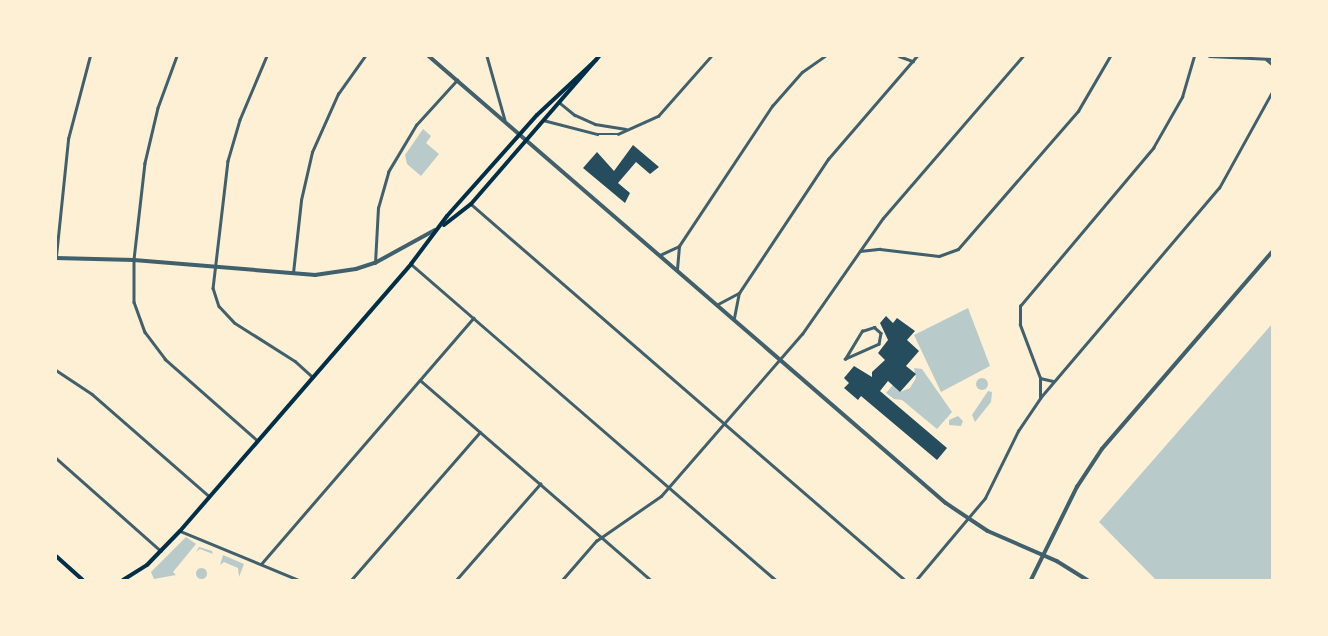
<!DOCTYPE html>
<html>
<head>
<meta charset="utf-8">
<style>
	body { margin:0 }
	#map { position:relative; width:1328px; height:636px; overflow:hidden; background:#fdf0d5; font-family:"PT Sans Narrow",sans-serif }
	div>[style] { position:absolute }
	.green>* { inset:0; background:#b9caca }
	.round { border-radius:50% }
	.building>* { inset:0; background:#264d5e }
	.minor>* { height:2.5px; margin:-1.25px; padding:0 1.25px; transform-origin:1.25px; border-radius:1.25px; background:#3f606c }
	.tertiary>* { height:3.5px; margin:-1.75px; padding:0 1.75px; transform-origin:1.75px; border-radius:1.75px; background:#3f606c }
	.secondary>* { height:4px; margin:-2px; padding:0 2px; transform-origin:2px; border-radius:2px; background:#003049 }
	span { translate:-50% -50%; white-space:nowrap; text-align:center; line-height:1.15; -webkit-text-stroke:3.5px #fdf0d5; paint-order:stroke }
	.frame { position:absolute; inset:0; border:57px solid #fdf0d5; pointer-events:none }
</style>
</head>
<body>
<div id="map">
	<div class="green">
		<i style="clip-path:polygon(423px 129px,431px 136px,426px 143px,439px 154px,421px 176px,407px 164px,405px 155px)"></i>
		<i style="clip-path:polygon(968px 308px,990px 366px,941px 392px,914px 335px)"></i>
		<i style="clip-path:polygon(1272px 324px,1272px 580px,1156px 580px,1099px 522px)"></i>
		<i style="clip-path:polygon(914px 368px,922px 369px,952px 412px,937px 429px,902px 400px,894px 399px,886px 393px,893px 385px,900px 392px,910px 388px,916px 378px)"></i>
		<i class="round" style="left:976px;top:378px;width:12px;height:12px"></i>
		<i style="clip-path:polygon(988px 391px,992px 392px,991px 402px,975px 422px,972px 415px)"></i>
		<i style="clip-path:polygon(958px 416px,963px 421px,961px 426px,949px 425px,949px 420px)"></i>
		<i style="clip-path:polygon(186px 537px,196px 544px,173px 572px,176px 575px,154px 579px,151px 572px)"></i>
		<i style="clip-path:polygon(199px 547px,212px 551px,214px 558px,213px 554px,200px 549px,196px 552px)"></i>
		<i style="clip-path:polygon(223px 555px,244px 564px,239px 577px,238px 568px,224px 562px,220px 565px)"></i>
		<i class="round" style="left:195.5px;top:567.5px;width:11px;height:11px"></i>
	</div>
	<div class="building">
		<i style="clip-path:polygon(633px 145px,659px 167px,650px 174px,636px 162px,618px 183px,630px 193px,625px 203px,583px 168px,597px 152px,614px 171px)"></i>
		<i style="clip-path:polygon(886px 316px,893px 323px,897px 318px,915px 331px,907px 340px,919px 351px,906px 366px,916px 374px,900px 392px,888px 381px,880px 391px,947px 448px,937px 460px,861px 396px,858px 400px,844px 388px,849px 383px,844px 378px,854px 366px,872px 377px,872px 372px,885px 360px,878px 353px,888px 340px,880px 323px)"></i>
	</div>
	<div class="minor">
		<i style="left:177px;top:56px;width:55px;rotate:110.1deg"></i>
		<i style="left:158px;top:108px;width:57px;rotate:103.3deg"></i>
		<i style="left:145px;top:163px;width:98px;rotate:96.5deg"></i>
		<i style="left:134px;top:260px;width:42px;rotate:90deg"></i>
		<i style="left:134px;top:302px;width:32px;rotate:70deg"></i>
		<i style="left:145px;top:332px;width:34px;rotate:53deg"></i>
		<i style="left:165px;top:359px;width:123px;rotate:41.4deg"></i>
		<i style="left:267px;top:56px;width:69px;rotate:112.9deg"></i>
		<i style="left:240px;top:120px;width:43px;rotate:106.3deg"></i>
		<i style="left:228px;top:161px;width:128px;rotate:96.7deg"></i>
		<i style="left:213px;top:288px;width:19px;rotate:72deg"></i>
		<i style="left:219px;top:306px;width:23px;rotate:47deg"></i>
		<i style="left:235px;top:323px;width:71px;rotate:32.3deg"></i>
		<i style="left:295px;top:361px;width:24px;rotate:42deg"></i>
		<i style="left:487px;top:56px;width:66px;rotate:74.3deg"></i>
		<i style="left:899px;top:56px;width:15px;rotate:20deg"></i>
		<i style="left:1209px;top:56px;width:63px;rotate:2.7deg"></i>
		<i style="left:1267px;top:60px;width:6px;rotate:39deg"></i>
		<i style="left:560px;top:103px;width:19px;rotate:39deg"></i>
		<i style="left:575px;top:115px;width:22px;rotate:24deg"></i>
		<i style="left:595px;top:124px;width:31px;rotate:9deg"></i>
		<i style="left:543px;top:120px;width:56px;rotate:14.5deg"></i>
		<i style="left:597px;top:134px;width:21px"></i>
		<i style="left:618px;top:134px;width:44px;rotate:-24.2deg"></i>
		<i style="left:658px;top:116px;width:80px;rotate:-48.5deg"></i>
		<i style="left:471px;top:204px;width:574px;rotate:40.9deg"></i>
		<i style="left:860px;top:251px;width:20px;rotate:-6deg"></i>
		<i style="left:880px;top:249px;width:59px;rotate:6.8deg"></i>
		<i style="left:939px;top:256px;width:20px;rotate:-20deg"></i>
		<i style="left:958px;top:249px;width:183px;rotate:-49deg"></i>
		<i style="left:1078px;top:111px;width:64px;rotate:-59.8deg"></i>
		<i style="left:660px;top:255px;width:21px;rotate:-25deg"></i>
		<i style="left:679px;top:246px;width:168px;rotate:-56.4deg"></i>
		<i style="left:772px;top:106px;width:45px;rotate:-48.6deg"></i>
		<i style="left:802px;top:72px;width:28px;rotate:-35deg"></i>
		<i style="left:56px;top:256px;width:118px;rotate:-84.1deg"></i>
		<i style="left:68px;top:139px;width:86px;rotate:-75.2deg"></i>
		<i style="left:375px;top:263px;width:55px;rotate:-86.9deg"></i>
		<i style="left:378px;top:208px;width:37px;rotate:-74deg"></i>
		<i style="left:388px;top:172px;width:55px;rotate:-59.2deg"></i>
		<i style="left:416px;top:125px;width:61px;rotate:-47.7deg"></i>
		<i style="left:411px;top:264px;width:483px;rotate:40.9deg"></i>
		<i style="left:677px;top:269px;width:23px;rotate:-85deg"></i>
		<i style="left:293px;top:273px;width:73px;rotate:-83.7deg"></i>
		<i style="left:301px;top:200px;width:49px;rotate:-77.1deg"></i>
		<i style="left:312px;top:152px;width:64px;rotate:-65.9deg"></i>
		<i style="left:338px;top:94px;width:47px;rotate:-54.6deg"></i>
		<i style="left:718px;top:304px;width:24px;rotate:-28deg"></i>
		<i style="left:739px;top:293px;width:161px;rotate:-56.4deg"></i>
		<i style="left:828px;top:159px;width:136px;rotate:-49.2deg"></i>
		<i style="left:734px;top:318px;width:25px;rotate:-79deg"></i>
		<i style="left:874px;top:327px;width:9px;rotate:41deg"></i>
		<i style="left:881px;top:333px;width:11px;rotate:100deg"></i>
		<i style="left:879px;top:344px;width:37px;rotate:156deg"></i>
		<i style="left:845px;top:359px;width:33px;rotate:-59deg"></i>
		<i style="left:862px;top:331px;width:13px;rotate:-18deg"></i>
		<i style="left:56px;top:370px;width:43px;rotate:33.7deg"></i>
		<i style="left:92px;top:394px;width:155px;rotate:41.1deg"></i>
		<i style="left:1040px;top:378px;width:13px;rotate:13deg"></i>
		<i style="left:420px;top:380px;width:306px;rotate:40.9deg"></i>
		<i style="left:1040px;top:397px;width:19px;rotate:-90deg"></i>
		<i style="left:1040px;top:378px;width:57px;rotate:-110.7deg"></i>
		<i style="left:1020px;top:325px;width:19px;rotate:-90deg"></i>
		<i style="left:1020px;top:306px;width:207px;rotate:-49.9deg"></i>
		<i style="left:1153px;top:148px;width:59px;rotate:-60.4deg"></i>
		<i style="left:1182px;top:97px;width:43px;rotate:-73.7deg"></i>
		<i style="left:56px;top:458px;width:140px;rotate:41.5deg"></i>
		<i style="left:180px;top:531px;width:129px;rotate:22.4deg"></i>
		<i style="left:261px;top:564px;width:325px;rotate:-49.2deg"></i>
		<i style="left:351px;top:580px;width:196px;rotate:-48.9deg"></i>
		<i style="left:456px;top:580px;width:128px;rotate:-48.8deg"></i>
		<i style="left:562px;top:580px;width:52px;rotate:-48.9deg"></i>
		<i style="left:596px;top:541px;width:79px;rotate:-34.7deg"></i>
		<i style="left:661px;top:496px;width:215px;rotate:-49deg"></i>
		<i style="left:802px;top:334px;width:141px;rotate:-55.1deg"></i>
		<i style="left:883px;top:218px;width:214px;rotate:-49.2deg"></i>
		<i style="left:916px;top:580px;width:107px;rotate:-49.9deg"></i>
		<i style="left:985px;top:498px;width:75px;rotate:-63.8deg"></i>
		<i style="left:1018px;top:431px;width:40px;rotate:-56deg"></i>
		<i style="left:1040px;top:398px;width:276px;rotate:-49.6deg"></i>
		<i style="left:1219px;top:188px;width:110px;rotate:-61.1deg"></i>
	</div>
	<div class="tertiary">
		<i style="left:429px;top:56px;width:683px;rotate:40.85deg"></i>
		<i style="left:946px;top:503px;width:50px;rotate:33.7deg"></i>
		<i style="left:988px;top:531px;width:75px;rotate:23.5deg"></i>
		<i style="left:1057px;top:561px;width:36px;rotate:32deg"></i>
		<i style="left:56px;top:258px;width:78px;rotate:1.5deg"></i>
		<i style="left:134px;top:260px;width:182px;rotate:4.7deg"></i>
		<i style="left:315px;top:275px;width:41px;rotate:-8.3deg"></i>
		<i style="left:356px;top:269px;width:20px;rotate:-18deg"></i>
		<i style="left:375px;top:263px;width:68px;rotate:-28.8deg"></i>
		<i style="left:1031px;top:580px;width:104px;rotate:-63.7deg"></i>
		<i style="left:1077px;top:487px;width:45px;rotate:-56.7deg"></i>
		<i style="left:1102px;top:449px;width:260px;rotate:-49.2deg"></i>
	</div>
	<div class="secondary">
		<i style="left:444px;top:225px;width:34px;rotate:-38deg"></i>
		<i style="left:471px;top:204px;width:196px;rotate:-49.1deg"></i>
		<i style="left:56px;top:556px;width:36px;rotate:42deg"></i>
		<i style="left:123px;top:580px;width:28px;rotate:-32deg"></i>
		<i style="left:147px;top:565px;width:47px;rotate:-45.9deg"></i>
		<i style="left:180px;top:531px;width:353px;rotate:-49.1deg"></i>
		<i style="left:411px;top:264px;width:60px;rotate:-53.1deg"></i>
		<i style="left:447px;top:216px;width:135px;rotate:-48.3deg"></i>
		<i style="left:537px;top:115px;width:81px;rotate:-43deg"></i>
	</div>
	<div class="frame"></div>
</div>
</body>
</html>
